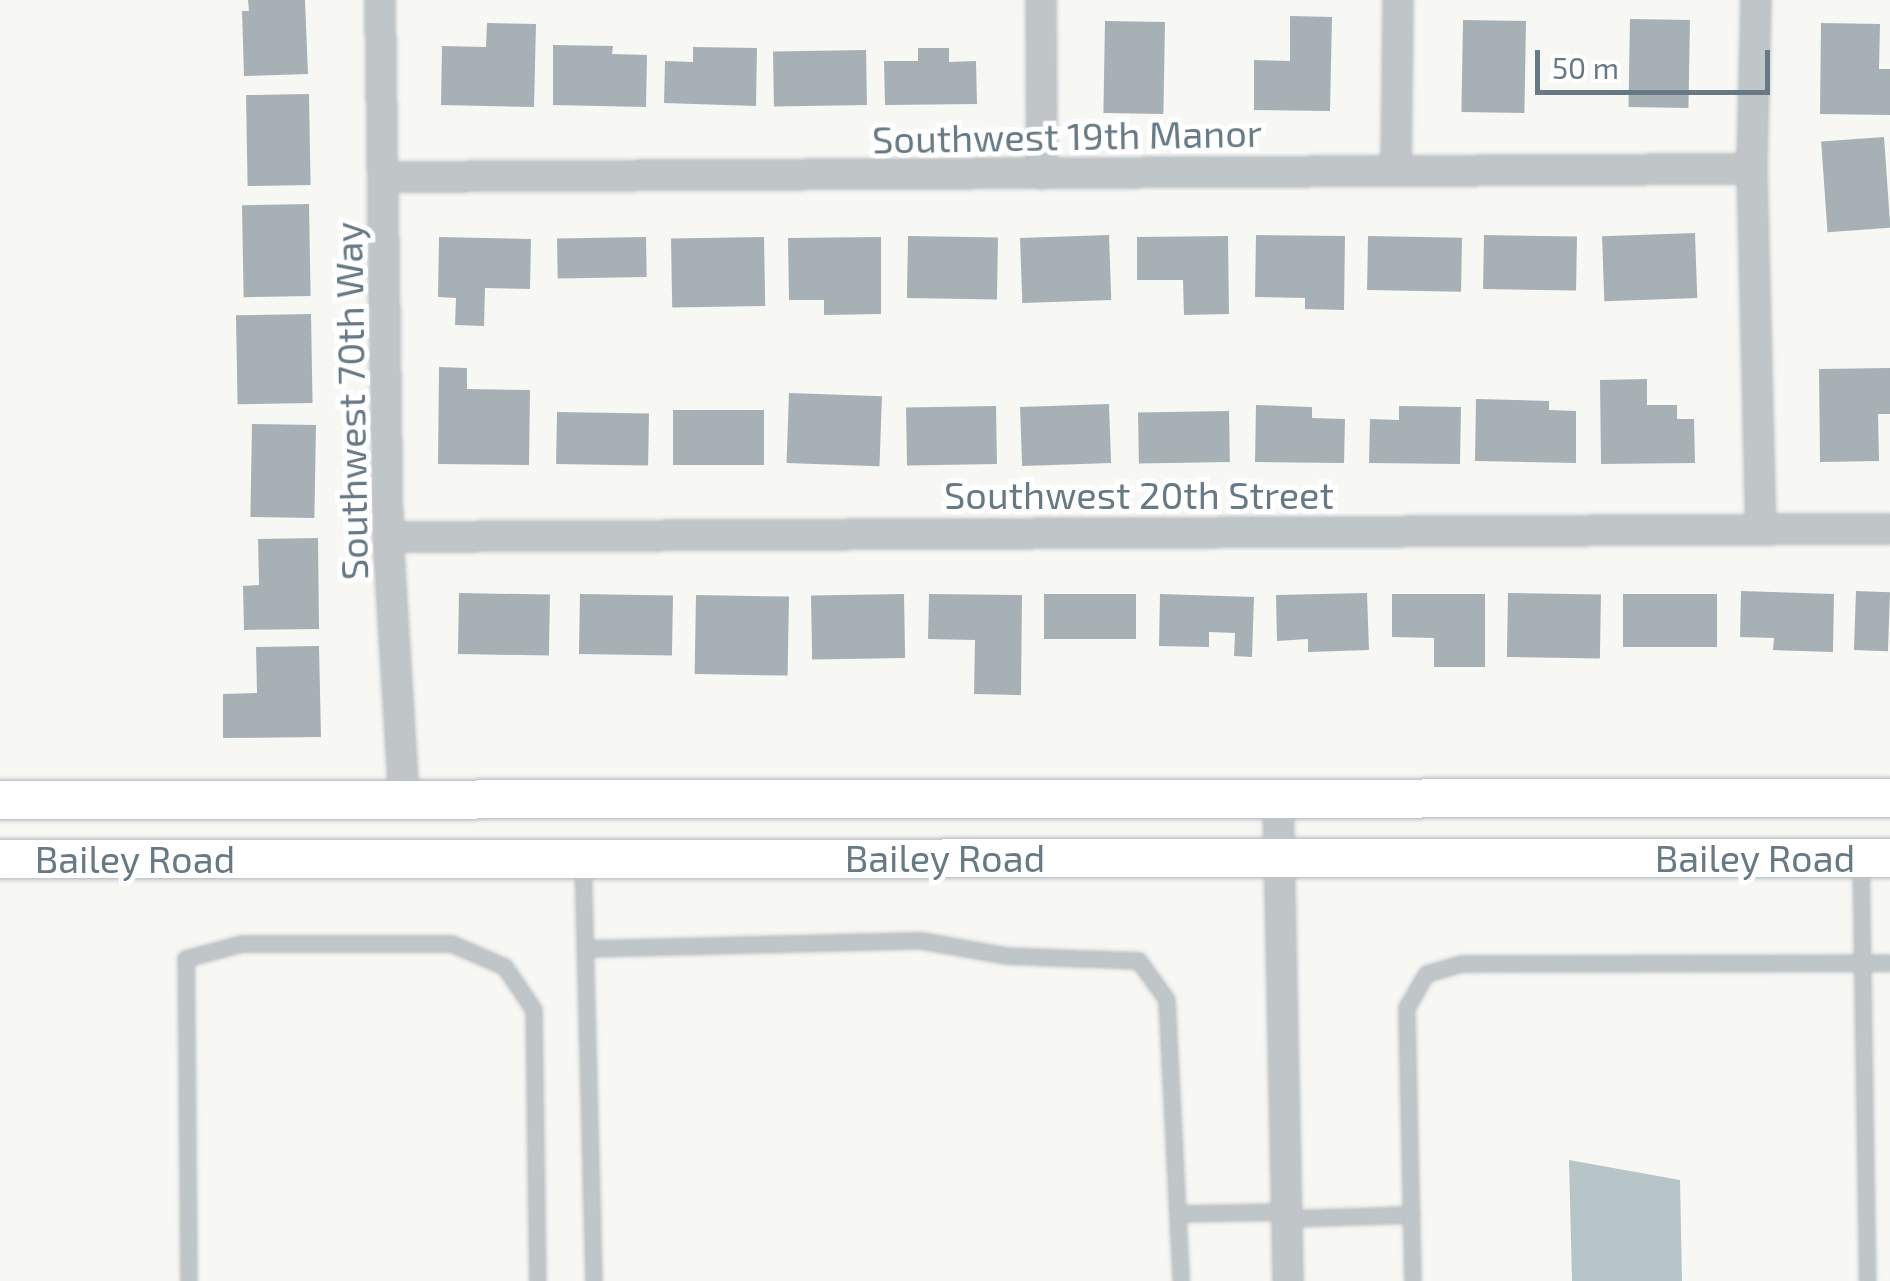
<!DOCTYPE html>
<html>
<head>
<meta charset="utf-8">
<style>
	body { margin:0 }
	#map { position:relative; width:1890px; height:1281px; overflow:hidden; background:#f7f7f4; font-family:"Exo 2",sans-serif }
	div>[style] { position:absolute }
	.water>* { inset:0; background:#b7c4c8 }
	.building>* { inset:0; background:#a7b0b5; transform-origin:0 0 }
	.roads { filter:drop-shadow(0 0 2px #b3b9bd) drop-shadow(0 0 2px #b3b9bd) }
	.lane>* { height:14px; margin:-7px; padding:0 7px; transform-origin:7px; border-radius:7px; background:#c0c5c8 }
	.street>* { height:28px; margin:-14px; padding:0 14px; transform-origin:14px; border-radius:14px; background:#c0c5c8 }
	.secondary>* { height:38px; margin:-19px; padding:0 19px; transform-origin:19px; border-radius:19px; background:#fff }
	span { translate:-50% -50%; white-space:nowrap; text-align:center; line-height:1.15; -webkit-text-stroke:10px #fff; paint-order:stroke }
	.street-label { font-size:38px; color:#667985 }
	.scale { position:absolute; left:1535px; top:50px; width:235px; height:45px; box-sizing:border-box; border:5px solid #667985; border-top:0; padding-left:12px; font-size:30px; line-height:35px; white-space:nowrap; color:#667985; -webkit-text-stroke:8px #fff; paint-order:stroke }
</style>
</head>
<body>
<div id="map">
	<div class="water">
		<i style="clip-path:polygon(1569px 1160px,1680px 1180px,1682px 1281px,1572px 1281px)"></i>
	</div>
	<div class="building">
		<i style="clip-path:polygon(248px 0,305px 0,308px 74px,244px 76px,242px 11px,249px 11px)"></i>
		<i style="clip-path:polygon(1290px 16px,1332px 17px,1330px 111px,1254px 110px,1254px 60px,1290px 61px)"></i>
		<i style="left:1630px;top:19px;width:60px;height:88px;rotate:1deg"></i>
		<i style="left:1463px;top:20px;width:63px;height:92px;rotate:1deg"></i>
		<i style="left:1105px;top:21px;width:60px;height:92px;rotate:1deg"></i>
		<i style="clip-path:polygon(487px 23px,536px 24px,534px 107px,441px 105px,442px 46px,486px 47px)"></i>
		<i style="clip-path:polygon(1821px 23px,1880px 24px,1879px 69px,1890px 69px,1890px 115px,1820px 114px)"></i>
		<i style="clip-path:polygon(553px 45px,613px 46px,612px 54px,647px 55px,646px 107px,553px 105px)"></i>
		<i style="clip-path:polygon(693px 47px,757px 48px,756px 106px,664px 103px,665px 61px,693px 62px)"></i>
		<i style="clip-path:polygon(918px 48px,949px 48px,949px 62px,976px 61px,977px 104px,885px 105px,884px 61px,918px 61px)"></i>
		<i style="left:866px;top:50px;width:55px;height:93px;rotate:89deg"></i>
		<i style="left:309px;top:94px;width:91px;height:63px;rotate:89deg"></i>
		<i style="left:1884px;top:137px;width:91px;height:63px;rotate:86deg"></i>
		<i style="left:309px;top:204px;width:92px;height:67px;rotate:89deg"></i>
		<i style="left:1695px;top:233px;width:65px;height:93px;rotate:88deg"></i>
		<i style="left:1109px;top:235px;width:65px;height:89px;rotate:88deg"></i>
		<i style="clip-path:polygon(1256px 235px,1345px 236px,1344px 310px,1305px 309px,1305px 298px,1255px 297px)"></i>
		<i style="left:1484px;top:235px;width:93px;height:54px;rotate:1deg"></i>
		<i style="left:908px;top:236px;width:90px;height:62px;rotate:1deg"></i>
		<i style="clip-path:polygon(1228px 236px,1229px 314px,1184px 315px,1183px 280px,1137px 280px,1137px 237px)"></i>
		<i style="left:1368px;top:236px;width:94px;height:54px;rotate:1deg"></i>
		<i style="clip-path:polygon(439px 237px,531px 239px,530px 289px,485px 288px,484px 326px,455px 325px,456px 298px,438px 297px)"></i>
		<i style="left:646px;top:237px;width:40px;height:89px;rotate:89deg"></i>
		<i style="left:764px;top:237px;width:69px;height:93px;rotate:89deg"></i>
		<i style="clip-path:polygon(881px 237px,881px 314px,824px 315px,824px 300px,789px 300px,788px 238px)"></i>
		<i style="left:311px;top:314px;width:89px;height:75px;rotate:89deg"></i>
		<i style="clip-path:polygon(439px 367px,467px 368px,467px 389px,530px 390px,529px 465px,438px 464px)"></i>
		<i style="clip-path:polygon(1890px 368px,1890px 414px,1878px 414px,1879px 461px,1820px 462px,1819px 369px)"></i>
		<i style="clip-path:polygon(1647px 379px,1647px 405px,1677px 405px,1677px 419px,1694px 419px,1695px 463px,1601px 464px,1600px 380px)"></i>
		<i style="left:789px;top:393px;width:93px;height:70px;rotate:2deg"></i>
		<i style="clip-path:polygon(1476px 399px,1549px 401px,1549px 410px,1576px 411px,1576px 463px,1475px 461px)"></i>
		<i style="left:1109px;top:404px;width:59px;height:89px;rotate:88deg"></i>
		<i style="clip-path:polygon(1256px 405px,1312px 407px,1312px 418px,1345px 419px,1344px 463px,1255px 462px)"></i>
		<i style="left:996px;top:406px;width:58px;height:90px;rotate:89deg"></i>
		<i style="clip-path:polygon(1399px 406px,1461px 407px,1460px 464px,1369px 463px,1370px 419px,1399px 420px)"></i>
		<i style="left:673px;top:410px;width:91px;height:55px"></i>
		<i style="left:1229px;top:411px;width:51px;height:91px;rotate:89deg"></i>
		<i style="left:557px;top:412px;width:92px;height:52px;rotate:1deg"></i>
		<i style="left:252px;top:424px;width:64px;height:93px;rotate:1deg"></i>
		<i style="clip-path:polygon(318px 538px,319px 629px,244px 630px,243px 586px,259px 585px,258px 539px)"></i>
		<i style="clip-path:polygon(1741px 591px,1834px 594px,1833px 652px,1773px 650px,1774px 638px,1740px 637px)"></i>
		<i style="left:1856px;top:591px;width:34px;height:59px;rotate:2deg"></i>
		<i style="left:459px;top:593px;width:91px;height:61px;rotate:1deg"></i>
		<i style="clip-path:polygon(1367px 593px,1369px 650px,1308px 652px,1308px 639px,1277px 641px,1276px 595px)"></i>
		<i style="left:1508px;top:593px;width:93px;height:64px;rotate:1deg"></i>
		<i style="left:580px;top:594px;width:93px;height:60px;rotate:1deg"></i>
		<i style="left:904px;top:594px;width:64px;height:93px;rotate:89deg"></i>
		<i style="clip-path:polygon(929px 594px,1022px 595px,1021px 695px,974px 694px,975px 640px,928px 639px)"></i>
		<i style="left:1136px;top:594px;width:45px;height:92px;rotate:90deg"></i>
		<i style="clip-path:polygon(1160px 594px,1254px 597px,1252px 657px,1234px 656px,1235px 633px,1209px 632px,1209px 647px,1159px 646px)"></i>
		<i style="clip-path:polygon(1392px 594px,1485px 594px,1485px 667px,1434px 667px,1434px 638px,1392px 637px)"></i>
		<i style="left:1717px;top:594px;width:53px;height:94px;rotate:90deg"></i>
		<i style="left:696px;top:595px;width:93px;height:79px;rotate:1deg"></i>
		<i style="clip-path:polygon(319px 646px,321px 737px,223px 738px,223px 694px,257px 693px,256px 647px)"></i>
	</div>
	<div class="roads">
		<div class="lane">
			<i style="left:1861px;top:858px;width:423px;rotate:89.1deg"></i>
			<i style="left:583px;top:860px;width:421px;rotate:88.5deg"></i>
			<i style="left:585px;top:949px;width:337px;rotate:-1.4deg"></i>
			<i style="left:922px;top:941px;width:85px;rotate:10.1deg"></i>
			<i style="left:1006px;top:956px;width:133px;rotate:2.2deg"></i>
			<i style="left:1139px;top:961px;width:48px;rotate:54.3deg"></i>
			<i style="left:1167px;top:1000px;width:281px;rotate:87.1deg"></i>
			<i style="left:1178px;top:1214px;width:109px;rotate:-1.1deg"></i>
			<i style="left:1287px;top:1219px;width:125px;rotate:-1.8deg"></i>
			<i style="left:189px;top:1281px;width:322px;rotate:-90.5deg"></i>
			<i style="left:186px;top:959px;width:58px;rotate:-15deg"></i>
			<i style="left:242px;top:944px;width:210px"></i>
			<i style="left:452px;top:944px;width:58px;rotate:23.5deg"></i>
			<i style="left:505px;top:967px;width:52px;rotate:56deg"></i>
			<i style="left:534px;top:1010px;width:271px;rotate:89.2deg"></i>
			<i style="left:1413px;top:1281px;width:273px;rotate:-91.3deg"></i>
			<i style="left:1407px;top:1008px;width:39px;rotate:-60deg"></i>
			<i style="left:1427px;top:974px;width:36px;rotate:-16deg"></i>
			<i style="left:1462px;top:964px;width:428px;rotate:-0.1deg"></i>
		</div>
		<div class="street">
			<i style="left:380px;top:0;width:537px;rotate:89.15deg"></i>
			<i style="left:388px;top:537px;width:262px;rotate:86.5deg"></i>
			<i style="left:1041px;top:0;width:174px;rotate:89.7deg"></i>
			<i style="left:1756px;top:0;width:169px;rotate:91.4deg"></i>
			<i style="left:1752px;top:169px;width:361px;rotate:88.6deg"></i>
			<i style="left:1396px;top:170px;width:170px;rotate:-89.3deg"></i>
			<i style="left:384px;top:177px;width:1368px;rotate:-0.34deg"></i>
			<i style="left:388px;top:537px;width:1502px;rotate:-0.31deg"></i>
			<i style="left:1278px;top:798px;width:483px;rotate:88.8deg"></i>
		</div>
		<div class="secondary">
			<i style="left:0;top:800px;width:1890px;rotate:-0.06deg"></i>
			<i style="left:0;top:859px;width:1890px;rotate:-0.03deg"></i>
		</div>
	</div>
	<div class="street-label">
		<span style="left:1067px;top:136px;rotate:-1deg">Southwest 19th Manor</span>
		<span style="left:351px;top:401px;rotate:-91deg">Southwest 70th Way</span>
		<span style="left:1139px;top:495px">Southwest 20th Street</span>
		<span style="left:945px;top:858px">Bailey Road</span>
		<span style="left:1755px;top:858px">Bailey Road</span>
		<span style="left:135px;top:859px">Bailey Road</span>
	</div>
	<div class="scale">50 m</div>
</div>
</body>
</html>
